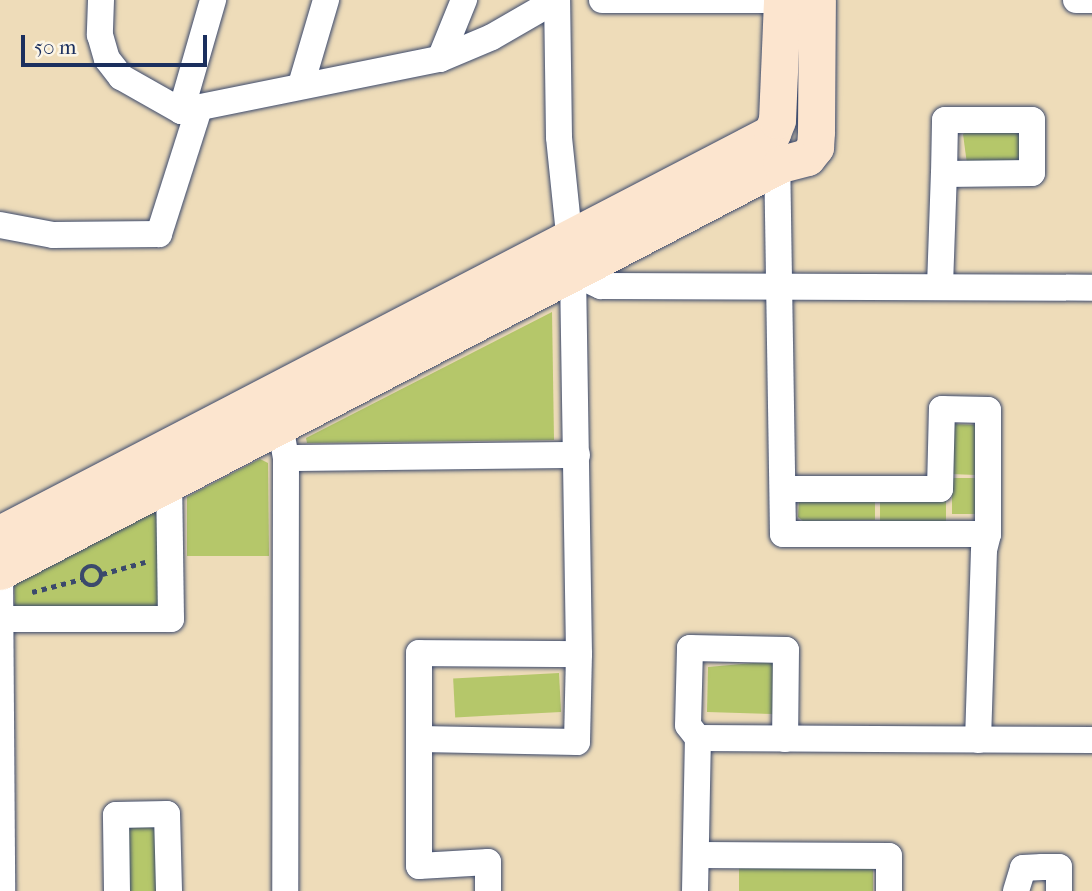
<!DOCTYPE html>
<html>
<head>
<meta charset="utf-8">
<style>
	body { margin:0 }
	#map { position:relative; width:1092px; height:891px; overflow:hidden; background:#eedcb9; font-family:"IM FELL French Canon",serif }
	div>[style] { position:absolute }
	.green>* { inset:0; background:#b5c76a; transform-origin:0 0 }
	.path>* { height:4.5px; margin-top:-2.25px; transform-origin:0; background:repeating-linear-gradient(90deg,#3b496c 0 5px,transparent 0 10px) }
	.path>.ring { margin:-2.25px; padding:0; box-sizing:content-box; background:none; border:4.5px solid #3b496c; border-radius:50% }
	.roads { filter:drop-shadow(0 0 2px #3b496c) drop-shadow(0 0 2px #3b496c) }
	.street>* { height:26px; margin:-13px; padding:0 13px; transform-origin:13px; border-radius:13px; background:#fff }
	.secondary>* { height:37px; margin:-18.5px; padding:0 18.5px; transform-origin:18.5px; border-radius:18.5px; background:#fce5cf }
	span { translate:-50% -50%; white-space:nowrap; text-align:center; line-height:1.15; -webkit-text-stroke:6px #fcf5e5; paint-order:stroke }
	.scale { position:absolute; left:21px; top:35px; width:186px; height:32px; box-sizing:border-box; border:4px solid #1b2f5e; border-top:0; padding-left:9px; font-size:21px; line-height:24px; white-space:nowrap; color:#1b2f5e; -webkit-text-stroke:5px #fcf5e5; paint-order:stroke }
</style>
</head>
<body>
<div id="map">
	<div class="green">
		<i style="clip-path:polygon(967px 131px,1020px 133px,1022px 163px,967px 164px,963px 134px)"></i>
		<i style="clip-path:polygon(552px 312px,554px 440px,307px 443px,306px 438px)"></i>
		<i style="left:952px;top:424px;width:26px;height:50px;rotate:2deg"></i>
		<i style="clip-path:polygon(260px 459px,268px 463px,269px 556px,187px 556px,187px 497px)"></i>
		<i style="left:952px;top:478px;width:26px;height:36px"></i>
		<i style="clip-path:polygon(799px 501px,875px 501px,875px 520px,803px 521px,798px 517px)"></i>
		<i style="left:880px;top:501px;width:66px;height:20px"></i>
		<i style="clip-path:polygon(153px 505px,163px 511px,164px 607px,15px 613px,14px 577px)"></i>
		<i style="clip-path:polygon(774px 661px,773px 714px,707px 712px,708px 667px)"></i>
		<i style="left:559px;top:673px;width:39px;height:106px;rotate:87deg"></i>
		<i style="clip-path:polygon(127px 820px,158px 820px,165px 891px,124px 891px)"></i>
		<i style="left:739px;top:866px;width:134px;height:25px"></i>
	</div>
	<div class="path">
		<i class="ring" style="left:82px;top:566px;width:15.5px;height:15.5px"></i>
		<i style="left:102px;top:574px;width:45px;rotate:-15.6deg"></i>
		<i style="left:32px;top:592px;width:52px;rotate:-14.6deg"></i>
	</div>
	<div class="roads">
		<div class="street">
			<i style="left:101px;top:0;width:35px;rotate:92deg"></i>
			<i style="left:100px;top:35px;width:25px;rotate:74deg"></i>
			<i style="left:107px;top:59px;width:23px;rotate:52deg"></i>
			<i style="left:121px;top:77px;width:69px;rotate:29.5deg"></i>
			<i style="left:181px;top:111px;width:264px;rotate:-11.4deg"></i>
			<i style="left:440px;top:59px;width:56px;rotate:-22.9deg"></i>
			<i style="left:492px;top:37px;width:74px;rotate:-30deg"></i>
			<i style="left:602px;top:0;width:191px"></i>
			<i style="left:1076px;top:0;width:16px"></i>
			<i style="left:440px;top:59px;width:64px;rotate:-67.9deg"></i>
			<i style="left:301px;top:85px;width:89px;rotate:-73.6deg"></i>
			<i style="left:181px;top:111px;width:116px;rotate:-73.9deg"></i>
			<i style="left:945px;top:120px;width:87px"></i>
			<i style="left:1032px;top:120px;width:53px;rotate:90deg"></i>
			<i style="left:1032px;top:173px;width:88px;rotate:179.3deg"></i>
			<i style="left:944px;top:174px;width:54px;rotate:-88.9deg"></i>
			<i style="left:777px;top:152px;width:382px;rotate:89.1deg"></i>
			<i style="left:783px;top:534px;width:205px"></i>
			<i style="left:0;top:225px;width:54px;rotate:10.7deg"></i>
			<i style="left:53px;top:235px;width:106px;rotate:-0.5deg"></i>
			<i style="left:159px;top:234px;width:131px;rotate:-72.3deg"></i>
			<i style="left:573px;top:273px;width:31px;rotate:25deg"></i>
			<i style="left:601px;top:286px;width:491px;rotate:0.2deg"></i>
			<i style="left:940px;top:286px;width:112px;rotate:-88deg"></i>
			<i style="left:277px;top:409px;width:50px;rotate:79.6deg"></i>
			<i style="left:286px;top:458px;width:433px;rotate:90.1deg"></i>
			<i style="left:286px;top:458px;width:291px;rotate:-0.6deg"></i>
			<i style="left:784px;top:489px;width:156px"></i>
			<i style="left:940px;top:489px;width:80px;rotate:-88.6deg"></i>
			<i style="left:942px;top:409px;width:46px;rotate:1.2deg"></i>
			<i style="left:988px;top:410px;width:124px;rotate:90deg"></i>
			<i style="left:988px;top:534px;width:16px;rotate:104deg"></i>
			<i style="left:984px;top:550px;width:190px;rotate:91.8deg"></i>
			<i style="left:0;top:571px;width:320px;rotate:89.6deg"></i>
			<i style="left:2px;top:619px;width:169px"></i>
			<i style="left:171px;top:619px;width:135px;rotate:-90.8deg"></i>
			<i style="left:698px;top:738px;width:394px;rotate:0.3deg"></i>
			<i style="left:420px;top:739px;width:157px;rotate:1.1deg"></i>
			<i style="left:577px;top:742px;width:88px;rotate:-88.7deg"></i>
			<i style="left:696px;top:855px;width:193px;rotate:0.3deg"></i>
			<i style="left:889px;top:856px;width:35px;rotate:90deg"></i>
			<i style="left:117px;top:891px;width:76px;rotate:-90.8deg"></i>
			<i style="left:116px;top:815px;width:51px;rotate:-1.1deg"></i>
			<i style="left:167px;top:814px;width:77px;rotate:88.5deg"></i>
			<i style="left:488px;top:891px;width:29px;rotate:-90deg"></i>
			<i style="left:488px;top:862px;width:69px;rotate:176.7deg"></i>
			<i style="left:419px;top:866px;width:213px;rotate:-90deg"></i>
			<i style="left:419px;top:653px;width:160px;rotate:0.4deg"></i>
			<i style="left:579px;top:654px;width:381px;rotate:-90.9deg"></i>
			<i style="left:573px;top:273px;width:137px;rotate:-95.9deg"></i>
			<i style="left:559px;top:137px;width:137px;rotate:-90.8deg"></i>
			<i style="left:695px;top:891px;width:153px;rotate:-88.9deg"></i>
			<i style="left:698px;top:738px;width:16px;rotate:-128deg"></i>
			<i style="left:688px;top:725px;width:77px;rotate:-88.5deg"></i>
			<i style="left:690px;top:648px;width:96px;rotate:1.2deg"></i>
			<i style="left:786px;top:650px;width:89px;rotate:90.6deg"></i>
			<i style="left:1016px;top:891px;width:24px;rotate:-73deg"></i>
			<i style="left:1023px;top:868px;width:19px;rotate:-3deg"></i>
			<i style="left:1042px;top:867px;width:17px"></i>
			<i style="left:1059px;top:867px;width:24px;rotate:90deg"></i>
		</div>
		<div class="secondary">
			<i style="left:0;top:534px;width:870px;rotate:-27.45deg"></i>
			<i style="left:772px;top:133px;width:14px;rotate:-69deg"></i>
			<i style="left:777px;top:120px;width:120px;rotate:-87.6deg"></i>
			<i style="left:0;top:571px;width:881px;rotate:-27.53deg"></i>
			<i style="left:781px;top:164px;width:27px;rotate:-15deg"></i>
			<i style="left:807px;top:157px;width:13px;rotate:-51deg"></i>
			<i style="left:815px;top:147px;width:16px;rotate:-86deg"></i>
			<i style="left:816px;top:131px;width:131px;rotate:-89.6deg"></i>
		</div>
	</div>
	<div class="scale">50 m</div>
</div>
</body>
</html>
